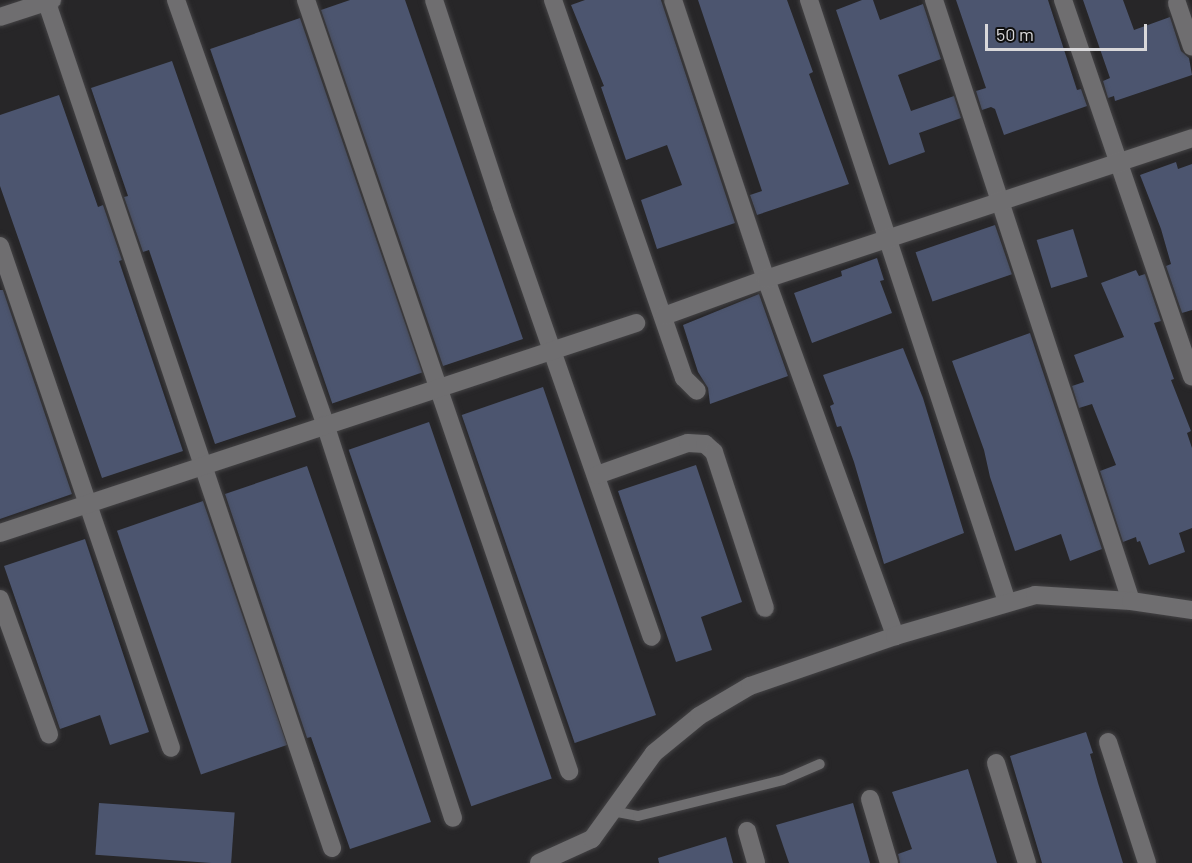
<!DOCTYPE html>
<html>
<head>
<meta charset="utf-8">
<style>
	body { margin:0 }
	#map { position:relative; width:1192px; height:863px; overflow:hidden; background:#272628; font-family:Barlow,sans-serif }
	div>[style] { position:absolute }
	.building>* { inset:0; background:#4c556f; transform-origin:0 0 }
	.roads { filter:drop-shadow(0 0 2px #444345) drop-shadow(0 0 2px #444345) }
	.lane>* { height:10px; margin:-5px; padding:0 5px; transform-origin:5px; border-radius:5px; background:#6f6e70 }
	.street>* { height:18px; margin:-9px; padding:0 9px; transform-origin:9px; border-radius:9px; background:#6f6e70 }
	span { translate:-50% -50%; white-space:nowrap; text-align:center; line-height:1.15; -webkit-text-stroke:4.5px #101010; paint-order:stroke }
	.scale { position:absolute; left:985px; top:24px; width:162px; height:27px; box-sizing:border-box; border:3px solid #d9d8da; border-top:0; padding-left:8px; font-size:18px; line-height:21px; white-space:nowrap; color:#d9d8da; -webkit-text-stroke:4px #101010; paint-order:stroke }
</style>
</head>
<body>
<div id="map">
	<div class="building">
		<i style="clip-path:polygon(350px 0,405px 0,523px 339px,443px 366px,321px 10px)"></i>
		<i style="clip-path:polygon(585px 0,661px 0,735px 223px,657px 249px,641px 200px,682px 185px,667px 145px,626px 160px,601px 87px,604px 86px,571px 5px)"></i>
		<i style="clip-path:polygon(698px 0,787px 0,813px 72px,809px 74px,849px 184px,757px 215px,750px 195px,762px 191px)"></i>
		<i style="clip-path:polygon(862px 0,873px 0,880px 20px,923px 4px,941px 59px,898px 75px,911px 111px,954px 96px,961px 118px,919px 133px,925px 152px,889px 165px,836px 10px)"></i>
		<i style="clip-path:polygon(956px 0,1048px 0,1077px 90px,1081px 89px,1087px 106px,1004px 135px,995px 109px,991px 107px,982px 110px,976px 91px,986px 88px)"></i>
		<i style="clip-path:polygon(1083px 0,1123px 0,1134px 30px,1170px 17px,1181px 51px,1189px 58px,1192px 75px,1115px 101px,1114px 96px,1108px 98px,1103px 81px,1110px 78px)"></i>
		<i style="left:300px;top:18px;width:375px;height:95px;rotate:71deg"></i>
		<i style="clip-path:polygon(172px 61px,296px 417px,215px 444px,149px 250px,143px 252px,124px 197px,128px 196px,91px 88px)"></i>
		<i style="clip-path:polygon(59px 95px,98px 207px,103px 205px,122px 260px,119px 261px,183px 451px,102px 478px,0 186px,0 115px)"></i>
		<i style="clip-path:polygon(1176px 162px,1178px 169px,1192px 164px,1192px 310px,1182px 313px,1166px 266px,1171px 264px,1161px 229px,1140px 175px)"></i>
		<i style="left:995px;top:225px;width:52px;height:84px;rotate:71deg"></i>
		<i style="left:1073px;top:229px;width:50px;height:38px;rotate:73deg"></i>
		<i style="clip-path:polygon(877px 258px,884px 280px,880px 281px,892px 313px,812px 343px,794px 293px,842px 276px,841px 271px)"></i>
		<i style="clip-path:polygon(1136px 270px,1139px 276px,1145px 274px,1161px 321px,1154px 323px,1174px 379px,1171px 380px,1191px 431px,1187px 433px,1192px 448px,1192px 528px,1179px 533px,1185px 552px,1149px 565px,1140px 541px,1137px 542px,1136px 537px,1123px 542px,1100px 471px,1116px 465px,1092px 404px,1079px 408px,1072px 386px,1084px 382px,1074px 355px,1124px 337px,1101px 283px)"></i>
		<i style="clip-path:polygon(0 290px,3px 290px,72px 494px,0 519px)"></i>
		<i style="clip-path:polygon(759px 294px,788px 376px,710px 404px,708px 388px,698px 372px,683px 325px)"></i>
		<i style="clip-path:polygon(1030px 333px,1102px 549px,1070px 561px,1061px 534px,1015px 551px,990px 477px,984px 450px,952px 361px)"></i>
		<i style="clip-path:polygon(903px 348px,923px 398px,964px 533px,884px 564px,854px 462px,841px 426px,837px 427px,830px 406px,834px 404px,823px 375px)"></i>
		<i style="left:543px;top:387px;width:347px;height:86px;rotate:71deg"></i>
		<i style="left:429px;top:422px;width:377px;height:85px;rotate:71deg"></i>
		<i style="clip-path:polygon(696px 465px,742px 602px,701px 617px,712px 650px,676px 662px,618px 491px)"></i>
		<i style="clip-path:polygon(307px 466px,431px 822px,350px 849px,311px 737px,307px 738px,225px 494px)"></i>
		<i style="left:203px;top:501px;width:258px;height:91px;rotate:71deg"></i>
		<i style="clip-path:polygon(85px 539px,149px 732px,110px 745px,100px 715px,60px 729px,4px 566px)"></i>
		<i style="clip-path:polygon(1086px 732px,1093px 753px,1090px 754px,1098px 783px,1123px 863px,1042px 863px,1010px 756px)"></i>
		<i style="clip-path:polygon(968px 769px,997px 863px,900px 863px,898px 854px,912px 849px,892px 792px)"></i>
		<i style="left:99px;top:803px;width:136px;height:52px;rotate:4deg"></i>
		<i style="clip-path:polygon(853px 803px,870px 863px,789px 863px,776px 825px)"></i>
		<i style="clip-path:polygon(726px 837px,733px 863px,659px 863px,658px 858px)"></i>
	</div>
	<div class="roads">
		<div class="lane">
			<i style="left:612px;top:811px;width:26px;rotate:11deg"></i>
			<i style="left:638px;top:816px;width:149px;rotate:-13.9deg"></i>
			<i style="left:783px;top:780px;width:40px;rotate:-23.4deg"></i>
		</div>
		<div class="street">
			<i style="left:46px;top:0;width:895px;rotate:71.36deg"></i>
			<i style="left:176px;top:0;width:449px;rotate:70.6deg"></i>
			<i style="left:325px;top:424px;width:414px;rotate:72deg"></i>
			<i style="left:306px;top:0;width:815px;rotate:71.16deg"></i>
			<i style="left:434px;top:0;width:218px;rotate:71.8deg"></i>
			<i style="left:502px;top:207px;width:455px;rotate:70.8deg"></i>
			<i style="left:553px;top:0;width:400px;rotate:70.9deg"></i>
			<i style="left:684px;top:378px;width:18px;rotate:45deg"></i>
			<i style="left:673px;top:0;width:294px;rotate:71.6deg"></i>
			<i style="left:766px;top:279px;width:380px;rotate:70.1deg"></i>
			<i style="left:809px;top:0;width:634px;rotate:71.79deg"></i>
			<i style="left:934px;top:0;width:632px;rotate:71.85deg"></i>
			<i style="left:1063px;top:0;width:398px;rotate:71.1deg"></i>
			<i style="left:1177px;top:3px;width:46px;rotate:71.2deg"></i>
			<i style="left:0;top:17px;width:55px;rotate:-18.1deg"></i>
			<i style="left:0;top:246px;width:530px;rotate:71.19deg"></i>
			<i style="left:664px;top:316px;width:109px;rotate:-19.9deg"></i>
			<i style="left:766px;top:279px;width:449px;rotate:-18.3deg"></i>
			<i style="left:597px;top:475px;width:96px;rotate:-19.4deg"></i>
			<i style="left:688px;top:443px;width:17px;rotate:3deg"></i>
			<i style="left:705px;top:444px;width:12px;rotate:42deg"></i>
			<i style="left:714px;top:452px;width:164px;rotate:71.9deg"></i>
			<i style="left:0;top:533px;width:670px;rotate:-18.27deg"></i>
			<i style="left:0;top:599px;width:144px;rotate:70.1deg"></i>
			<i style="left:1108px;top:742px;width:127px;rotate:72.1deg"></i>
			<i style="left:996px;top:763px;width:105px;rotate:72.8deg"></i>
			<i style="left:870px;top:799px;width:67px;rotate:73.5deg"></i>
			<i style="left:747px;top:831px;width:33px;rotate:74deg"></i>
			<i style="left:539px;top:863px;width:58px;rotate:-24.4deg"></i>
			<i style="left:592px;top:839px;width:106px;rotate:-54.2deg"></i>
			<i style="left:654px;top:753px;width:58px;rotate:-39.4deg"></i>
			<i style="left:699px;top:716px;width:59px;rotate:-30.5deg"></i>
			<i style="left:750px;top:686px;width:153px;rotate:-19deg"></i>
			<i style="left:895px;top:636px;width:146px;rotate:-16.3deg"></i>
			<i style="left:1035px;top:595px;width:96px;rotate:3.6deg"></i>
			<i style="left:1131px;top:601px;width:62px;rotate:8.4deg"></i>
		</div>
	</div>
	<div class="scale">50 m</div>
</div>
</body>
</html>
